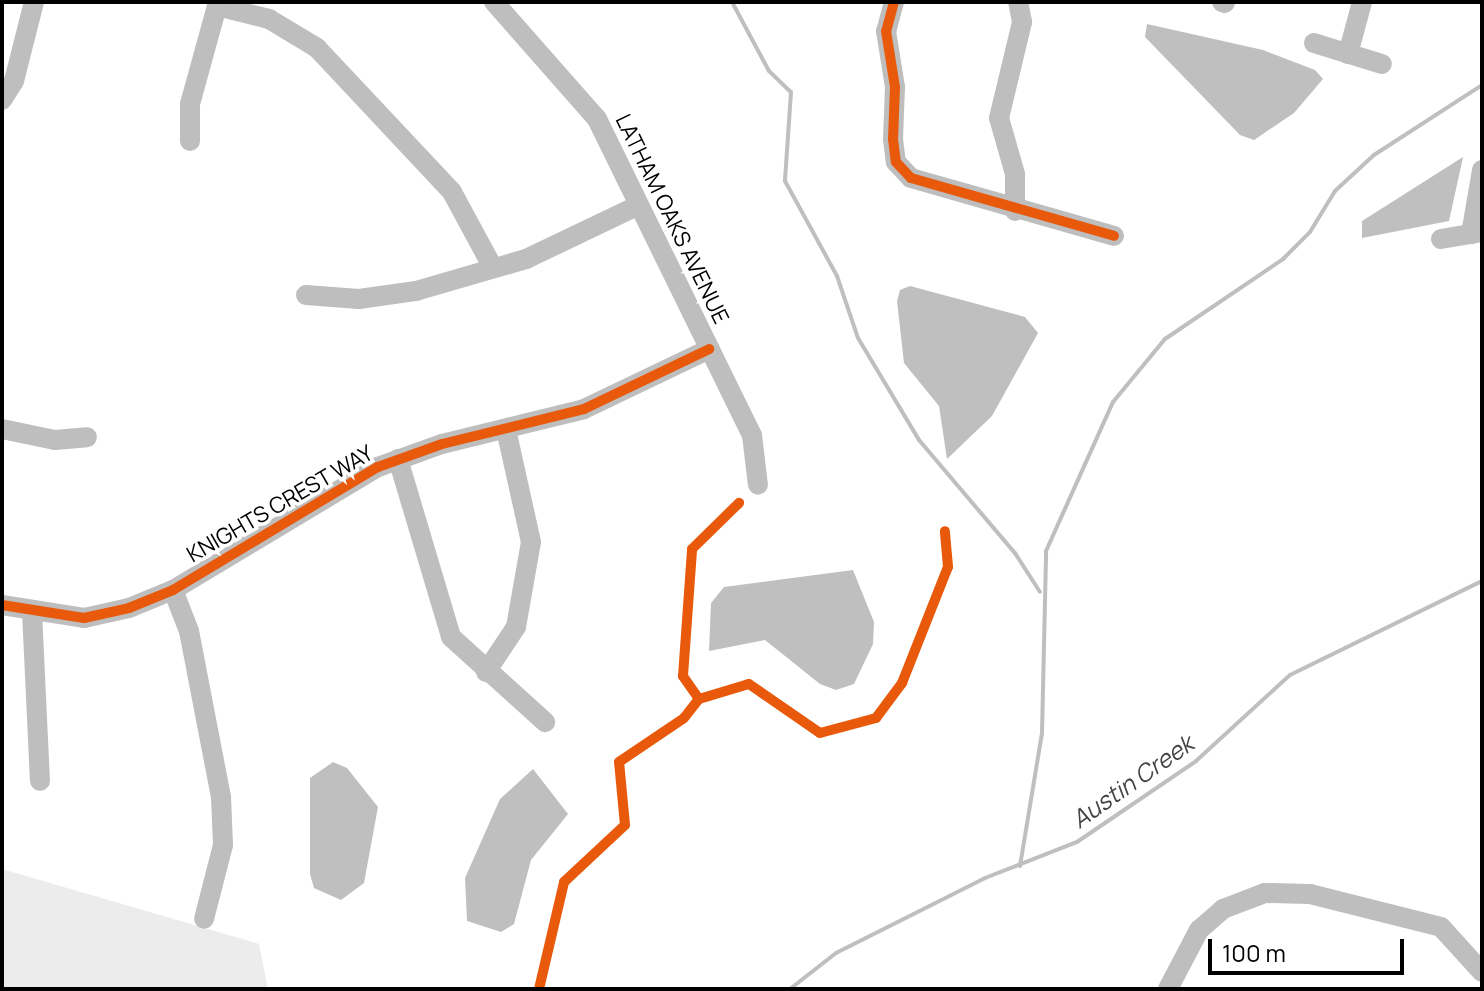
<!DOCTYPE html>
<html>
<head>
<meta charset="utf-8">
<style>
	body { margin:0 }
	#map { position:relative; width:1484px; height:991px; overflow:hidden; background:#fff; font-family:Manrope,sans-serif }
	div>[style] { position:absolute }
	.green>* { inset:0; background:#ececec }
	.water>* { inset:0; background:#bfbfbf }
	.stream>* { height:4px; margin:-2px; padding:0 2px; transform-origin:2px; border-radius:2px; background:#bfbfbf }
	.minor>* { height:20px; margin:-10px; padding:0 10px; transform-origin:10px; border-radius:10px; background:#bebebe }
	.cycleway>* { height:10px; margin:-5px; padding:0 5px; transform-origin:5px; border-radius:5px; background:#e8590c }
	span { translate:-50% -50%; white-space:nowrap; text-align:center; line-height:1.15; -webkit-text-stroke:7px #fff; paint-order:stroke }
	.street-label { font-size:22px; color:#000 }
	.water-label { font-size:24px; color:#444; font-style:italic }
	.frame { position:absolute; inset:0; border:4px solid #000; pointer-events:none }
	.scale { position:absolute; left:1208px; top:939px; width:196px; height:36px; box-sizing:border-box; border:4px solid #000; border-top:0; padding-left:10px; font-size:24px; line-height:28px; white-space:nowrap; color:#000; -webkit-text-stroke:6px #fff; paint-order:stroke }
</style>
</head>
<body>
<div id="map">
	<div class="green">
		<i style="clip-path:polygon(2px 869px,259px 944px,268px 989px,2px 989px)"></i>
	</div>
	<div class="water">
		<i style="clip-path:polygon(1147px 24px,1263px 50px,1315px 70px,1323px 79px,1294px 113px,1254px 140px,1240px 135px,1145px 37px)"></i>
		<i style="clip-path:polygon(1463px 157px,1449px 221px,1362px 238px,1362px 221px)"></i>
		<i style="clip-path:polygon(910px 286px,1025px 317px,1038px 333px,992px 416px,947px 459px,939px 406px,904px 363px,897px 301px,900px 290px)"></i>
		<i style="clip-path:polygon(853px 570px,874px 622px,873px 644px,854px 684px,836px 690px,820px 684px,765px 640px,709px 651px,711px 603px,724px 587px)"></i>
		<i style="clip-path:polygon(333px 762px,347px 768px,378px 807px,364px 883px,341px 900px,314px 888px,310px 874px,310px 778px)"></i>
		<i style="clip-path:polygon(533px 769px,568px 814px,531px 860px,514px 924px,501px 932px,467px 921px,465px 878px,500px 799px)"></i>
	</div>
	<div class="stream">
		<i style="left:732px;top:2px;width:78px;rotate:61.8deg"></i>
		<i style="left:769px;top:71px;width:30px;rotate:44deg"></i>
		<i style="left:791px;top:92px;width:89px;rotate:93.9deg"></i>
		<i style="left:785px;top:181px;width:108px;rotate:61.3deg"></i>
		<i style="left:837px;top:276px;width:65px;rotate:71.3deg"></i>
		<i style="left:858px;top:338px;width:119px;rotate:59.1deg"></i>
		<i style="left:919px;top:440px;width:148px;rotate:49.7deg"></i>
		<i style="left:1015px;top:553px;width:46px;rotate:57.3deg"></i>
		<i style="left:1020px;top:866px;width:135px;rotate:-80.6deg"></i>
		<i style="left:1042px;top:733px;width:182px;rotate:-88.7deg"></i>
		<i style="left:1046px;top:551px;width:163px;rotate:-65.8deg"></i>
		<i style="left:1113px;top:402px;width:82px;rotate:-50.5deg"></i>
		<i style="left:1165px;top:339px;width:143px;rotate:-34.1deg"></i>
		<i style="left:1283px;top:259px;width:38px;rotate:-45deg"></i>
		<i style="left:1310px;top:232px;width:48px;rotate:-58.6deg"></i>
		<i style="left:1335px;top:191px;width:53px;rotate:-42.7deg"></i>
		<i style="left:1374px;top:155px;width:129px;rotate:-32.9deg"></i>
		<i style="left:790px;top:989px;width:58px;rotate:-38deg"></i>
		<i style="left:836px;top:953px;width:167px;rotate:-26.7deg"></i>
		<i style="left:985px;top:878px;width:99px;rotate:-21.4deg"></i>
		<i style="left:1077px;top:842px;width:144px;rotate:-34.2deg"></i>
		<i style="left:1196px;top:761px;width:127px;rotate:-42.5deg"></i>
		<i style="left:1290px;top:675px;width:214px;rotate:-26.1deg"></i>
	</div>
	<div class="minor">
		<i style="left:494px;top:2px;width:156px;rotate:48.6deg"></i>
		<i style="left:597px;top:119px;width:352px;rotate:63.9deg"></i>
		<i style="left:752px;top:435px;width:50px;rotate:83.2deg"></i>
		<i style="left:894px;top:2px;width:30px;rotate:105deg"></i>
		<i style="left:886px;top:31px;width:57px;rotate:80.9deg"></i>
		<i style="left:895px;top:87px;width:52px;rotate:92.2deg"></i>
		<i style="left:893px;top:139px;width:23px;rotate:83deg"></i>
		<i style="left:896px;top:162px;width:22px;rotate:47deg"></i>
		<i style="left:911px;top:178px;width:211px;rotate:15.9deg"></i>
		<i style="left:1222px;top:2px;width:3px;rotate:18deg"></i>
		<i style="left:217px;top:6px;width:54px;rotate:14deg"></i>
		<i style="left:269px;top:19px;width:56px;rotate:31.1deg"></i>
		<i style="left:317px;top:48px;width:197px;rotate:46.8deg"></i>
		<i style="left:452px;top:192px;width:84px;rotate:61.6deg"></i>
		<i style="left:1314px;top:43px;width:71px;rotate:17.2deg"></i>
		<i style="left:1348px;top:54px;width:54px;rotate:-74.9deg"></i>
		<i style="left:2px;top:100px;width:22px;rotate:-58deg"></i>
		<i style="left:14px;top:81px;width:81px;rotate:-75.8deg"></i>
		<i style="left:190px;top:141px;width:37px;rotate:-90deg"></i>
		<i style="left:190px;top:104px;width:106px;rotate:-74.6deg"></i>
		<i style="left:1015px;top:211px;width:37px;rotate:-90deg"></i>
		<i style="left:1015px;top:174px;width:58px;rotate:-105.9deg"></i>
		<i style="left:999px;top:118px;width:99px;rotate:-76.5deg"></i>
		<i style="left:1022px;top:22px;width:20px;rotate:-101deg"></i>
		<i style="left:1471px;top:234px;width:65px;rotate:-80.2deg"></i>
		<i style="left:1441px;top:239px;width:42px;rotate:-9.7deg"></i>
		<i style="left:306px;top:295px;width:53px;rotate:4.3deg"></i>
		<i style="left:359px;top:299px;width:58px;rotate:-8deg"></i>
		<i style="left:416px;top:291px;width:115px;rotate:-16.2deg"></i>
		<i style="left:526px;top:259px;width:123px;rotate:-25.5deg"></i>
		<i style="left:2px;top:429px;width:54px;rotate:11.7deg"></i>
		<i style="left:55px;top:440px;width:32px;rotate:-5deg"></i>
		<i style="left:398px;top:459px;width:186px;rotate:73.4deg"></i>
		<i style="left:451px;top:637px;width:127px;rotate:42.1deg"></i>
		<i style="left:173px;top:590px;width:44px;rotate:68.7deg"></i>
		<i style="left:189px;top:631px;width:169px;rotate:79.1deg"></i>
		<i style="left:221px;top:797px;width:48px;rotate:87.6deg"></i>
		<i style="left:223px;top:845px;width:76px;rotate:104.4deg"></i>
		<i style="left:2px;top:605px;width:83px;rotate:9deg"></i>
		<i style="left:84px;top:618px;width:46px;rotate:-12.5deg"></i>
		<i style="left:129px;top:608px;width:48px;rotate:-22.2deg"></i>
		<i style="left:173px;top:590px;width:239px;rotate:-31deg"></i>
		<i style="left:378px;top:467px;width:68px;rotate:-19.8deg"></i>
		<i style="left:442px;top:444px;width:146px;rotate:-13.8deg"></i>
		<i style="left:584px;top:409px;width:139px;rotate:-25.6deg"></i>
		<i style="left:32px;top:612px;width:169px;rotate:87.3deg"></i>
		<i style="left:486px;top:672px;width:54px;rotate:-56.3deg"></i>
		<i style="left:516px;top:627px;width:86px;rotate:-80deg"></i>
		<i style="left:531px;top:542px;width:116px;rotate:-102.5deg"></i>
		<i style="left:1168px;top:989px;width:67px;rotate:-62.3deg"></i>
		<i style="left:1199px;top:930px;width:32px;rotate:-41deg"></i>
		<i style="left:1223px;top:909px;width:45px;rotate:-20.9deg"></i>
		<i style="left:1265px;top:893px;width:45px;rotate:1.3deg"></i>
		<i style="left:1310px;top:894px;width:135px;rotate:14.1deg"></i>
		<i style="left:1441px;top:927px;width:61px;rotate:47.7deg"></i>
	</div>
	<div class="cycleway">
		<i style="left:894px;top:2px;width:30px;rotate:105deg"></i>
		<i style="left:886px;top:31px;width:57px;rotate:80.9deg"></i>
		<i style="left:895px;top:87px;width:52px;rotate:92.2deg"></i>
		<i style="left:893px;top:139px;width:23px;rotate:83deg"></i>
		<i style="left:896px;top:162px;width:22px;rotate:47deg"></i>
		<i style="left:911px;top:178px;width:211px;rotate:15.9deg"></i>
		<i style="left:2px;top:605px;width:83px;rotate:9deg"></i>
		<i style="left:84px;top:618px;width:46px;rotate:-12.5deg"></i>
		<i style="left:129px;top:608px;width:48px;rotate:-22.2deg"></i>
		<i style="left:173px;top:590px;width:239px;rotate:-31deg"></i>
		<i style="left:378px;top:467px;width:68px;rotate:-19.8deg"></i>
		<i style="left:442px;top:444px;width:146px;rotate:-13.8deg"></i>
		<i style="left:584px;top:409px;width:139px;rotate:-25.6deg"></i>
		<i style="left:699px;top:699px;width:28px;rotate:-125deg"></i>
		<i style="left:683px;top:676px;width:127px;rotate:-85.9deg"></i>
		<i style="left:692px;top:549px;width:66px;rotate:-44.4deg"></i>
		<i style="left:539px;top:989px;width:110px;rotate:-76.8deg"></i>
		<i style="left:564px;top:882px;width:83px;rotate:-43.1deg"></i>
		<i style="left:625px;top:825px;width:63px;rotate:-95.4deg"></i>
		<i style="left:619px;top:762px;width:78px;rotate:-34.1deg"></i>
		<i style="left:684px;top:718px;width:24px;rotate:-52deg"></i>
		<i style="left:699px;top:699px;width:52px;rotate:-16.7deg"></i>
		<i style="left:749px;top:684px;width:86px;rotate:34.6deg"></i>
		<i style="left:820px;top:733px;width:58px;rotate:-15deg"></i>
		<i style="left:876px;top:718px;width:44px;rotate:-53.4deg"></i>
		<i style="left:902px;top:683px;width:125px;rotate:-68.4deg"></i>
		<i style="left:948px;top:567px;width:36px;rotate:-95deg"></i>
	</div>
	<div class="street-label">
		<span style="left:672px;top:219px;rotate:64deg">LATHAM OAKS AVENUE</span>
		<span style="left:280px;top:504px;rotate:-30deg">KNIGHTS CREST WAY</span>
	</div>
	<div class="water-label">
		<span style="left:1132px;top:781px;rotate:-35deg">Austin Creek</span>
	</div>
	<div class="frame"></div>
	<div class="scale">100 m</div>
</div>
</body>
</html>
